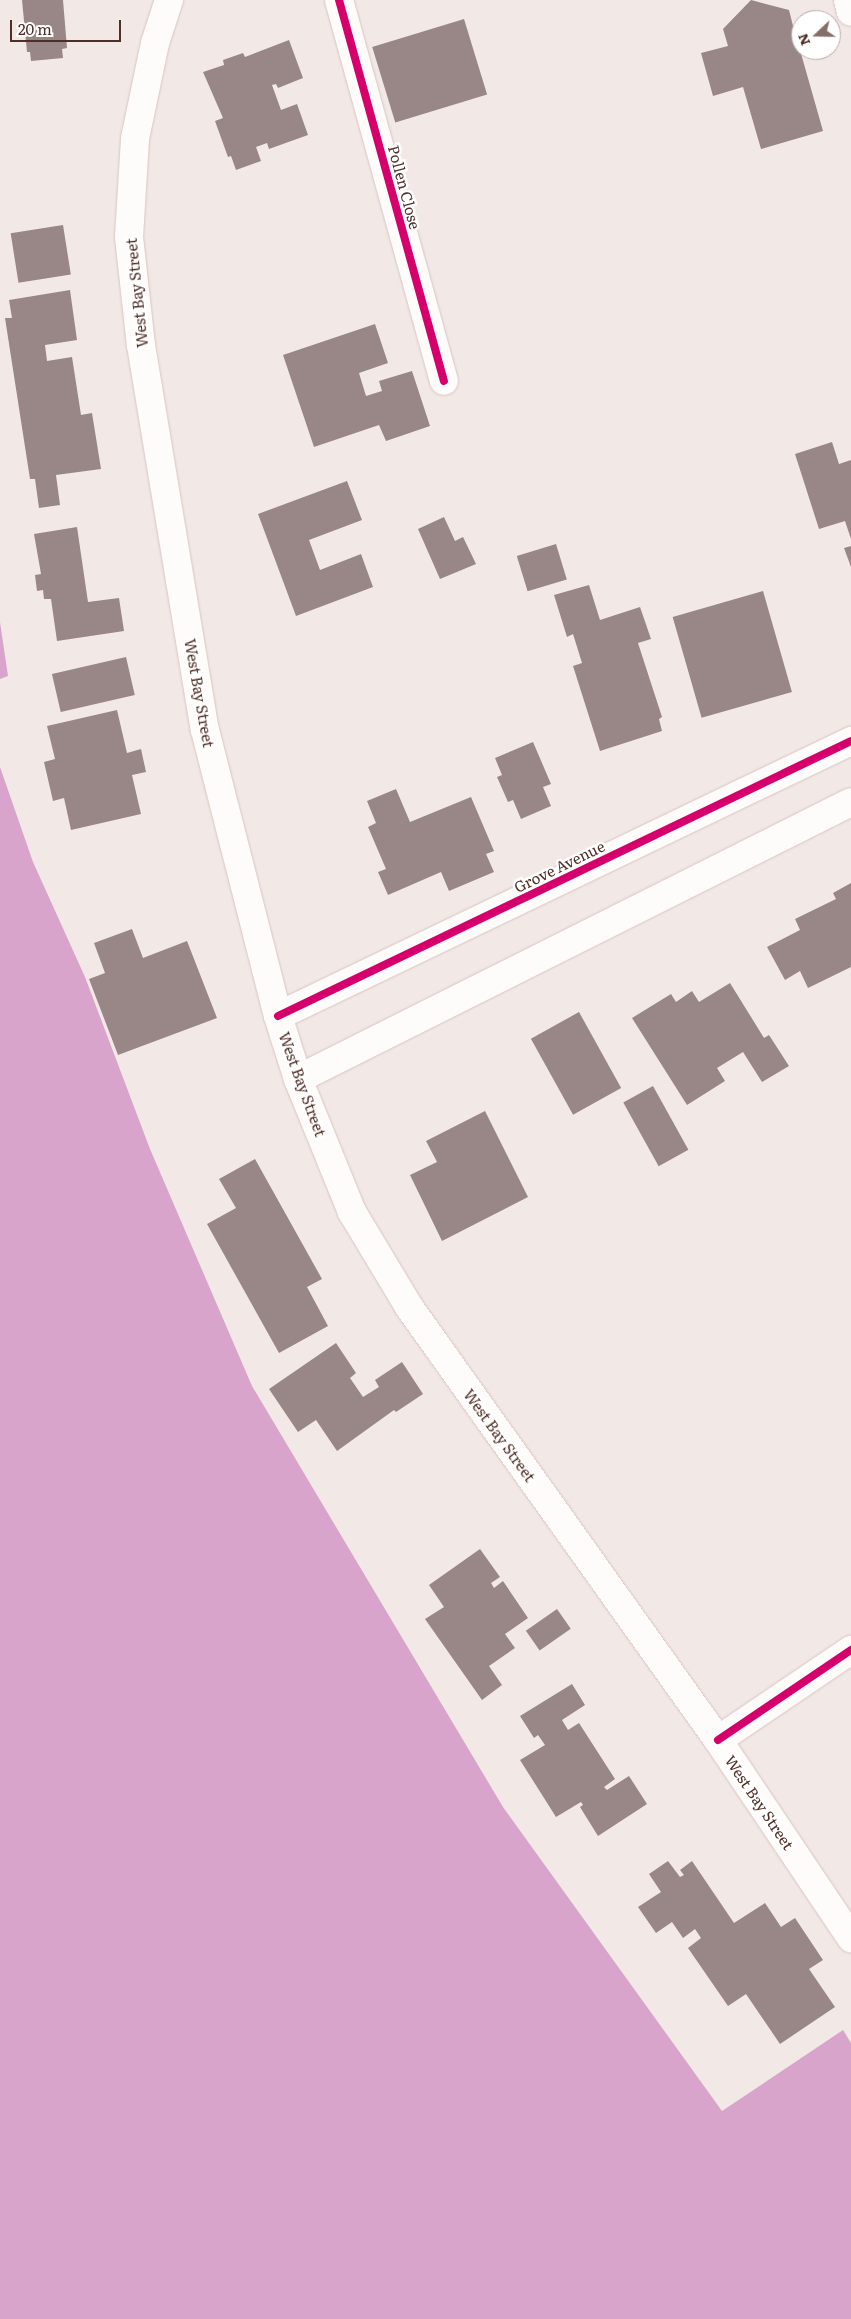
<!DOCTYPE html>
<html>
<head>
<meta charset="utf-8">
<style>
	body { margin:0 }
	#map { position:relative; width:851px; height:2319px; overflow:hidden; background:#f2e9e6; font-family:Literata,serif }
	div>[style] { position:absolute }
	.water>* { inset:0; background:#d9a4cb }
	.building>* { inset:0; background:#998687; transform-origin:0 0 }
	.roads { filter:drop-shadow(0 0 1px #d9c5c0) drop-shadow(0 0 1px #d9c5c0) }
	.minor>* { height:28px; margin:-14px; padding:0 14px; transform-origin:14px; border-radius:14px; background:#fdfcfb }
	.major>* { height:28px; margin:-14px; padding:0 14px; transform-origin:14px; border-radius:14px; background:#fdfcfb }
	.cycleway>* { height:8px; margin:-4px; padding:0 4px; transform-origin:4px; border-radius:4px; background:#d6006c }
	span { translate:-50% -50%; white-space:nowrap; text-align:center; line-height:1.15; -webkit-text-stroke:5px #fff; paint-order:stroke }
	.street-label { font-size:15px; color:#4e2e26 }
	.north { position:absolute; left:791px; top:10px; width:50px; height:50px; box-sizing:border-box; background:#fff; border:1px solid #b8aba8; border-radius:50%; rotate:249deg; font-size:14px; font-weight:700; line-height:20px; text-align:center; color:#4e2e26 }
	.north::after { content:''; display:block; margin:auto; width:18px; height:22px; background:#876f69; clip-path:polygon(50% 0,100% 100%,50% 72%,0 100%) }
	.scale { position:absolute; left:10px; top:20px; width:111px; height:22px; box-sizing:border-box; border:2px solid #4e2e26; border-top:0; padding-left:6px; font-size:15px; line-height:18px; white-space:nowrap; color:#4e2e26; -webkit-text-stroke:4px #fff; paint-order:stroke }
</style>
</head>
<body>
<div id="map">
	<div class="water">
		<i style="clip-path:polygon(0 622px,8px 676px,0 679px)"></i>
		<i style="clip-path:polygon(0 767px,33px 862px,85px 977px,150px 1149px,252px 1386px,503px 1807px,722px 2111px,843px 2030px,851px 2043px,851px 2319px,0 2319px)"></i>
	</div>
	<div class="building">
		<i style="clip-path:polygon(22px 0,63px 0,67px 48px,62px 49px,63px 58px,31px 61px,30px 52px,27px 52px)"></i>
		<i style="clip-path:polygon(751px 0,789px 10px,793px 26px,798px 24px,800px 50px,823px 131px,761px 149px,743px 87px,713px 96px,701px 53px,728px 46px,723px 29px)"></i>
		<i style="left:464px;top:19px;width:79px;height:96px;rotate:73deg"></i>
		<i style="clip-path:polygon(289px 40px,303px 78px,278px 88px,276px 84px,272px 85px,281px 110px,297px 104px,308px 135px,269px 149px,267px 143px,256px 147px,261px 161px,236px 170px,231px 156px,228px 157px,215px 121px,223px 118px,203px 72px,224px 65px,223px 60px,243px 53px,245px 57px)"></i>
		<i style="left:63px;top:225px;width:50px;height:53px;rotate:81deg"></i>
		<i style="clip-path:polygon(70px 290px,77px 340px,45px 345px,47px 361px,72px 357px,81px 415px,92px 413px,101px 469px,56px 475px,60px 505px,39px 508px,35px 479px,30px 479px,5px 318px,12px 318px,9px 300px)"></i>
		<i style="clip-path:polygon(375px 324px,388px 363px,359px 373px,366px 396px,382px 391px,379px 381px,412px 371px,430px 426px,386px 441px,379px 425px,314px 447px,283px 355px)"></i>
		<i style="clip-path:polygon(832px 442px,839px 464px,851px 460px,851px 539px,845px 521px,819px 529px,795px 454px)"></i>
		<i style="clip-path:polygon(347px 481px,362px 520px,309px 540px,320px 570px,361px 554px,373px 587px,296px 616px,258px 514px)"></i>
		<i style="clip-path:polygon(444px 517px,455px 541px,463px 537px,476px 564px,440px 579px,418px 529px)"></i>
		<i style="clip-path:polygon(77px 527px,88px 602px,119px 598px,124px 631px,57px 641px,51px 599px,44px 599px,43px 590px,37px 591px,35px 575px,41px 574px,34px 534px)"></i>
		<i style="left:556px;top:544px;width:37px;height:41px;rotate:73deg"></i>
		<i style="clip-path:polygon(851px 546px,851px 567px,844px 548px)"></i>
		<i style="clip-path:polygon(589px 585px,600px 620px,640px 607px,651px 639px,638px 643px,662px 717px,659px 719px,662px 731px,600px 751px,573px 666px,582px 663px,573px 634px,567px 637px,554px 595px)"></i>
		<i style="left:763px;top:591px;width:105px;height:94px;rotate:74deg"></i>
		<i style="left:126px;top:657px;width:39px;height:76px;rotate:77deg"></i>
		<i style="clip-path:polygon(117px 710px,127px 753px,141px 749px,146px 772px,132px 775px,141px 814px,71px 830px,64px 798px,53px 801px,44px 762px,55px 759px,47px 726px)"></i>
		<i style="clip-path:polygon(533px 742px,551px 784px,543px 787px,551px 806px,521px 819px,513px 800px,508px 802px,497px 777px,502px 775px,495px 758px)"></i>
		<i style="clip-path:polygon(396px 789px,410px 822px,471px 797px,494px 851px,486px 854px,494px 872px,449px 891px,441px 872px,388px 895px,378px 872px,386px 869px,368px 827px,376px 823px,367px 801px)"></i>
		<i style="clip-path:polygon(851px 883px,851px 967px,808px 988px,800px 971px,785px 980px,767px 947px,800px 930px,795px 919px,836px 899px,833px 893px)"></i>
		<i style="clip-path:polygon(132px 929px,143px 958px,187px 941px,217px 1018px,118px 1055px,89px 979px,105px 973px,94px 943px)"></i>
		<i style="clip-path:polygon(730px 983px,764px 1038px,769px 1035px,789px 1066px,762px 1082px,743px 1052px,717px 1068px,725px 1081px,687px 1105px,632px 1018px,671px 994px,676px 1002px,692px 991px,699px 1002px)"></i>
		<i style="left:579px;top:1012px;width:87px;height:55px;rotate:61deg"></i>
		<i style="left:653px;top:1086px;width:73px;height:34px;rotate:61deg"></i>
		<i style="clip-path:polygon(485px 1111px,528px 1197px,442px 1241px,410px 1175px,437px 1162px,426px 1141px)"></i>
		<i style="clip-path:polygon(255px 1159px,322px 1279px,307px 1287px,328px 1326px,279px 1353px,207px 1224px,236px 1208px,219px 1179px)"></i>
		<i style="clip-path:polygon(336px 1343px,356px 1373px,350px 1378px,363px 1397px,379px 1387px,375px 1380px,402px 1362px,423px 1394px,396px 1412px,394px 1410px,337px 1451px,316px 1420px,298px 1432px,269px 1389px)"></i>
		<i style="clip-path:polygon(480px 1549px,500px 1577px,491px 1583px,494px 1588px,503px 1581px,528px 1618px,505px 1634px,515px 1648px,489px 1666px,502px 1685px,482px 1700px,425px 1619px,444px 1607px,429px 1585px)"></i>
		<i style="left:557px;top:1609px;width:24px;height:38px;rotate:55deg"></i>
		<i style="clip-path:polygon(572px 1684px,585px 1705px,562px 1720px,568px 1730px,579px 1723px,615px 1779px,604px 1787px,607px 1790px,629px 1776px,647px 1804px,598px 1836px,580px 1807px,583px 1805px,581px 1802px,556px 1817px,520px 1760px,545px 1745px,538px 1735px,534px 1738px,520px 1716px)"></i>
		<i style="clip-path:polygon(668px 1861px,680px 1877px,684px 1875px,680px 1870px,692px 1861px,734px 1923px,765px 1903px,781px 1927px,795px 1918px,823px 1960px,809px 1969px,835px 2007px,780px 2044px,746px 1994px,728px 2006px,688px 1948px,701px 1938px,695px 1929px,683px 1938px,672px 1922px,656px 1933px,638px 1907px,661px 1892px,649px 1874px)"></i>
	</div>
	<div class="roads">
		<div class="minor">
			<i style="left:339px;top:0;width:395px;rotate:74.6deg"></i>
			<i style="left:848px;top:0;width:12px;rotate:76deg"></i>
			<i style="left:278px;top:1016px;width:636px;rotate:-25.64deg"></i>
			<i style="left:298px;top:1079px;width:618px;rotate:-26.61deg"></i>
			<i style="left:718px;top:1740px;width:161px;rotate:-34.1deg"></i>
		</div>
		<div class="major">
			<i style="left:169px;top:0;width:45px;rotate:108deg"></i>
			<i style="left:155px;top:43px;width:98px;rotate:101.8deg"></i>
			<i style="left:135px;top:139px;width:98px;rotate:93.5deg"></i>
			<i style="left:129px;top:237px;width:109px;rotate:83.7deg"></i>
			<i style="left:141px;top:345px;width:390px;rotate:80.6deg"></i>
			<i style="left:205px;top:730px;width:295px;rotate:75.7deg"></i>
			<i style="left:278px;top:1016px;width:66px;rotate:72.4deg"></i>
			<i style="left:298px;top:1079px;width:144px;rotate:67.9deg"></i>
			<i style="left:352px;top:1212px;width:111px;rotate:59deg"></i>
			<i style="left:409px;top:1307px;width:532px;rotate:54.49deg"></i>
			<i style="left:718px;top:1740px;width:239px;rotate:56.1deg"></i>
		</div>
	</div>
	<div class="cycleway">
		<i style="left:339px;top:0;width:395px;rotate:74.6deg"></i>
		<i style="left:278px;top:1016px;width:636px;rotate:-25.64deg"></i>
		<i style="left:718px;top:1740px;width:161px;rotate:-34.1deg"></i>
	</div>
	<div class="street-label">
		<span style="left:405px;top:187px;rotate:75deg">Pollen Close</span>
		<span style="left:136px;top:293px;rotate:-96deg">West Bay Street</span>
		<span style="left:200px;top:693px;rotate:80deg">West Bay Street</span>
		<span style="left:559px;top:866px;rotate:-26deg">Grove Avenue</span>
		<span style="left:303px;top:1084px;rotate:70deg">West Bay Street</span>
		<span style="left:500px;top:1435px;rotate:54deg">West Bay Street</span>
		<span style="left:760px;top:1802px;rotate:56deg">West Bay Street</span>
	</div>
	<div class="north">N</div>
	<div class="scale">20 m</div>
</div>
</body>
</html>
